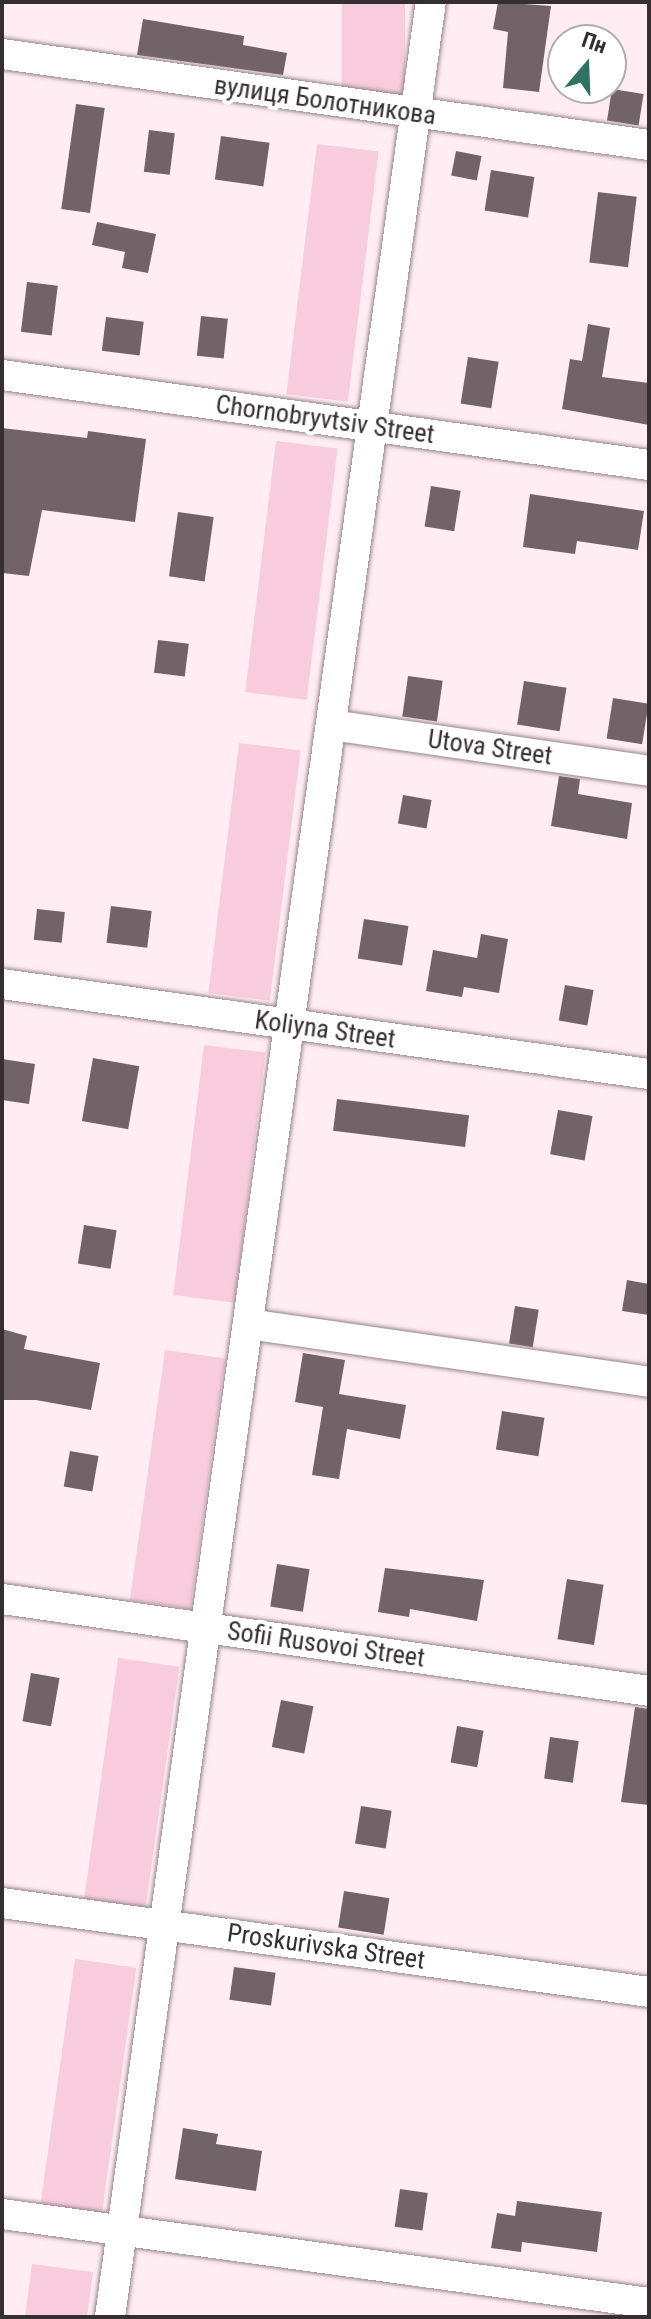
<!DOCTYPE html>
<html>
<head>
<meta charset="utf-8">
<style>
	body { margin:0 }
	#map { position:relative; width:651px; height:2319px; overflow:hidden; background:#ffedf3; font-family:"Roboto Condensed",sans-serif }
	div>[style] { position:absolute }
	.green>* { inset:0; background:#f9ccdd; transform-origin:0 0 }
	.building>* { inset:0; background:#726368; transform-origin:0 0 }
	.roads { filter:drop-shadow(0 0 2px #95858a) drop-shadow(0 0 2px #95858a) }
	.street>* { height:30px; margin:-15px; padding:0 15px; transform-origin:15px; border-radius:15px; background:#fff }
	span { translate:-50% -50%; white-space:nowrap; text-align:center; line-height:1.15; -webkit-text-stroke:8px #fff; paint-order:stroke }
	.street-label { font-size:26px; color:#362f32 }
	.frame { position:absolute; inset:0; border:4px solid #362f32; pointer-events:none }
	.north { position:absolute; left:547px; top:24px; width:80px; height:80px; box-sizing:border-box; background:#fff; border:2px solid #afacad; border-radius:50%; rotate:19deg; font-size:22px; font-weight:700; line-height:32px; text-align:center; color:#362f32 }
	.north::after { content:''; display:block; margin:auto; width:28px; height:36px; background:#307263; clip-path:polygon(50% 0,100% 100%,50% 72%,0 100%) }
</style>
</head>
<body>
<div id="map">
	<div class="green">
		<i style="left:342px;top:2px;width:63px;height:93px"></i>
		<i style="left:317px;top:144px;width:62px;height:252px;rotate:7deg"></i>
		<i style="left:276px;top:441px;width:62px;height:253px;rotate:7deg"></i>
		<i style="left:239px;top:743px;width:62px;height:252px;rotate:7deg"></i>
		<i style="left:204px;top:1045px;width:62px;height:252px;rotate:7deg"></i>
		<i style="left:165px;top:1350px;width:61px;height:253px;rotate:8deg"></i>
		<i style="left:118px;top:1658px;width:62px;height:253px;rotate:8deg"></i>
		<i style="left:75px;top:1959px;width:62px;height:253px;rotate:8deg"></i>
		<i style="clip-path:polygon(32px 2264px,93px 2272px,87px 2317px,25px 2317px)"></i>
	</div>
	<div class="building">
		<i style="clip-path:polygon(498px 2px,551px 6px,539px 92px,503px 88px,508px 32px,493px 29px)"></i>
		<i style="clip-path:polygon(143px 19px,244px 36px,243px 45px,287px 53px,283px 75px,137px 55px)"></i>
		<i style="left:612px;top:89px;width:32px;height:32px;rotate:9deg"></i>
		<i style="left:76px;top:104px;width:29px;height:106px;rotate:8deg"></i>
		<i style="left:149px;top:130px;width:26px;height:42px;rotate:7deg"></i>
		<i style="left:221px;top:136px;width:49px;height:44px;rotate:8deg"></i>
		<i style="left:456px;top:151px;width:26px;height:25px;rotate:11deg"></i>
		<i style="left:491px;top:170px;width:44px;height:41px;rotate:9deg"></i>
		<i style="left:598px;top:192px;width:39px;height:71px;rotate:7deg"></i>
		<i style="clip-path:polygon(97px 222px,156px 234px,148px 273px,122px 268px,125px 252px,92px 245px)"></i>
		<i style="left:27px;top:282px;width:31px;height:50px;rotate:7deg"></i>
		<i style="left:201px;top:316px;width:27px;height:40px;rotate:6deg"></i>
		<i style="left:106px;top:317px;width:38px;height:34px;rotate:7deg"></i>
		<i style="clip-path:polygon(588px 324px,610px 328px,602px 377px,649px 383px,649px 425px,562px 409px,570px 359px,582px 361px)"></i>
		<i style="left:468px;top:357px;width:31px;height:47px;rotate:9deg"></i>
		<i style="clip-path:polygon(2px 428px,87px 438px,88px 431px,146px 439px,135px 522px,42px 510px,29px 576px,2px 573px)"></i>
		<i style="left:431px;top:486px;width:30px;height:41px;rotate:9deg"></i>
		<i style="clip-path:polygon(530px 494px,644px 511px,638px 550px,577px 541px,575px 554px,523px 547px)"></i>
		<i style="left:178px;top:512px;width:36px;height:65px;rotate:8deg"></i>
		<i style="left:158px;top:640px;width:31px;height:33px;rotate:7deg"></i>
		<i style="left:408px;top:676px;width:35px;height:41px;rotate:8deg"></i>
		<i style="left:524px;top:681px;width:43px;height:44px;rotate:9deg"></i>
		<i style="left:613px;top:698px;width:36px;height:41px;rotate:9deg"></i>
		<i style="clip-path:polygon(559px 776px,580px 779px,578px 794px,632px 803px,627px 839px,551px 826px)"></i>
		<i style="left:403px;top:795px;width:29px;height:29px;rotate:10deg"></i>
		<i style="left:111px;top:906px;width:41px;height:37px;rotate:7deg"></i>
		<i style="left:37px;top:909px;width:28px;height:31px;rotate:6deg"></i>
		<i style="left:364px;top:919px;width:45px;height:40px;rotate:9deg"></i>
		<i style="clip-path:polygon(481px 934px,508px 939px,499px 993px,464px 987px,462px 997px,426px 991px,433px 950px,477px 958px)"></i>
		<i style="left:565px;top:985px;width:29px;height:36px;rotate:10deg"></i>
		<i style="left:93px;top:1058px;width:47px;height:64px;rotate:10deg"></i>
		<i style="clip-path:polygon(2px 1059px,35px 1064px,29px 1104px,2px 1100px)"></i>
		<i style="left:337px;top:1099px;width:133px;height:32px;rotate:7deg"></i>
		<i style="left:558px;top:1110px;width:35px;height:45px;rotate:10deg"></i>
		<i style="left:84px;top:1225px;width:33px;height:39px;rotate:9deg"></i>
		<i style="clip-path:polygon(627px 1280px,649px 1284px,649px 1315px,622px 1311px)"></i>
		<i style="left:515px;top:1306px;width:24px;height:38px;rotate:9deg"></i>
		<i style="clip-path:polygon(2px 1329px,27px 1336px,24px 1349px,100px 1363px,91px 1410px,36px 1400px,2px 1400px)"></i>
		<i style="clip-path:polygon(303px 1353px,345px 1360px,339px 1394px,406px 1405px,400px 1439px,347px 1429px,339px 1479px,312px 1475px,323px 1407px,295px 1402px)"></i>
		<i style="left:502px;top:1411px;width:43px;height:39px;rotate:9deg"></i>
		<i style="left:70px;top:1451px;width:29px;height:36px;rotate:10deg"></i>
		<i style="left:277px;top:1564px;width:33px;height:43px;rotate:9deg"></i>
		<i style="clip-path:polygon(385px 1568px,484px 1580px,477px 1621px,410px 1609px,409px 1617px,378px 1612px)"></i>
		<i style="left:567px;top:1579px;width:37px;height:61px;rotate:9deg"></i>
		<i style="left:31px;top:1673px;width:29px;height:49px;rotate:10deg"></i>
		<i style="left:281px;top:1700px;width:33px;height:48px;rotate:11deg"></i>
		<i style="clip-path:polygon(635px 1707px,649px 1709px,649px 1805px,621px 1802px)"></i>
		<i style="left:457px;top:1726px;width:27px;height:37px;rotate:10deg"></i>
		<i style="left:550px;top:1737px;width:29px;height:42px;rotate:8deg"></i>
		<i style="left:361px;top:1806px;width:31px;height:38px;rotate:9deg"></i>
		<i style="left:344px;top:1891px;width:46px;height:37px;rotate:9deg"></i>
		<i style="left:234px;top:1967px;width:42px;height:33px;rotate:8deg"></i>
		<i style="clip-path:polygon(183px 2128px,218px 2134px,216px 2144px,262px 2151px,256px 2191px,175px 2179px)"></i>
		<i style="left:400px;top:2189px;width:28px;height:38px;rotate:8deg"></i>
		<i style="clip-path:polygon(517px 2201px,602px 2212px,597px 2252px,522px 2242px,521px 2252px,491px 2248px,497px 2213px,515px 2216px)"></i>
	</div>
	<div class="roads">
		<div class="street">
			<i style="left:2px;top:54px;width:653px;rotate:8.01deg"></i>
			<i style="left:2px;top:375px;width:653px;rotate:7.92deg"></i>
			<i style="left:331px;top:725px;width:321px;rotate:8.2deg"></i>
			<i style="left:2px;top:984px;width:653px;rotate:7.92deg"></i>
			<i style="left:248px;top:1324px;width:405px;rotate:8.2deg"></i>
			<i style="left:2px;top:1599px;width:654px;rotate:8.09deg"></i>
			<i style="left:2px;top:1903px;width:653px;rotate:7.83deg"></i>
			<i style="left:2px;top:2214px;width:653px;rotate:7.83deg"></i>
			<i style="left:110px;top:2317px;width:2337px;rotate:-82.11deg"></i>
		</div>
	</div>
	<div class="street-label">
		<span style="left:325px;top:101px;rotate:8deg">вулиця Болотникова</span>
		<span style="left:325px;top:420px;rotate:8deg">Chornobryvtsiv Street</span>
		<span style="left:490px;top:748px;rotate:8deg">Utova Street</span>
		<span style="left:325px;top:1030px;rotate:8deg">Koliyna Street</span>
		<span style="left:326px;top:1645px;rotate:8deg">Sofii Rusovoi Street</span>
		<span style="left:326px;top:1947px;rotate:8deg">Proskurivska Street</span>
	</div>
	<div class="frame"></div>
	<div class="north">Пн</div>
</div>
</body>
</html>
